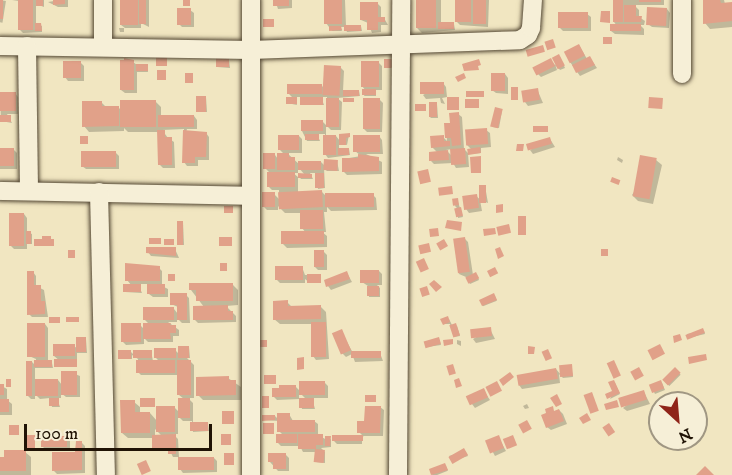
<!DOCTYPE html>
<html>
<head>
<meta charset="utf-8">
<style>
	body { margin:0 }
	#map { position:relative; width:732px; height:475px; overflow:hidden; background:#f1e6c1; font-family:"IM FELL DW Pica",serif }
	div>[style] { position:absolute }
	.shadow>* { inset:0; background:#0003; transform-origin:0 0 }
	.building>* { inset:0; background:#e1a189; transform-origin:0 0 }
	.roads { filter:drop-shadow(0 0 2px #544834) drop-shadow(0 0 2px #544834) }
	.minor>* { height:18px; margin:-9px; padding:0 9px; transform-origin:9px; border-radius:9px; background:#f6efd7 }
	span { translate:-50% -50%; white-space:nowrap; text-align:center; line-height:1.15; -webkit-text-stroke:5px #f6efd7; paint-order:stroke }
	.north { position:absolute; left:648px; top:391px; width:60px; height:60px; box-sizing:border-box; background:#f6efd7; border:2px solid #a09783; border-radius:50%; rotate:154deg; font-size:16px; font-weight:700; line-height:24px; text-align:center; color:#201305 }
	.north::after { content:''; display:block; margin:auto; width:21px; height:27px; background:#8f2418; clip-path:polygon(50% 0,100% 100%,50% 72%,0 100%) }
	.scale { position:absolute; left:24px; top:424px; width:188px; height:27px; box-sizing:border-box; border:3px solid #201305; border-top:0; padding-left:8px; font-size:18px; line-height:21px; white-space:nowrap; color:#201305; -webkit-text-stroke:4px #f6efd7; paint-order:stroke }
</style>
</head>
<body>
<div id="map">
	<div class="shadow">
		<i style="left:0;top:0;width:6px;height:22px;rotate:9deg"></i>
		<i style="clip-path:polygon(12px 0,44px 0,44px 7px,36px 4px,36px 24px,42px 26px,42px 32px,23px 33px,19px 29px,19px 1px)"></i>
		<i style="clip-path:polygon(60px 0,68px 0,68px 7px,58px 7px,48px 2px)"></i>
		<i style="clip-path:polygon(121px 0,149px 0,149px 27px,141px 23px,141px 28px,124px 28px,124px 32px,120px 32px,119px 28px,125px 28px,121px 25px)"></i>
		<i style="clip-path:polygon(275px 0,292px 0,292px 8px,278px 9px)"></i>
		<i style="clip-path:polygon(326px 0,345px 0,346px 26px,361px 26px,362px 31px,347px 32px,345px 27px,340px 27px,342px 31px,332px 31px,326px 23px)"></i>
		<i style="clip-path:polygon(417px 0,441px 0,441px 24px,454px 24px,455px 30px,422px 33px,417px 28px)"></i>
		<i style="clip-path:polygon(457px 0,489px 0,488px 27px,460px 25px,456px 21px)"></i>
		<i style="clip-path:polygon(614px 0,664px 0,664px 5px,634px 5px,639px 10px,639px 17px,645px 21px,644px 25px,640px 25px,644px 29px,644px 35px,615px 34px,611px 31px,617px 26px,614px 22px)"></i>
		<i style="clip-path:polygon(707px 0,724px 0,725px 4px,732px 4px,732px 27px,710px 29px,705px 23px)"></i>
		<i style="clip-path:polygon(377px 3px,381px 7px,381px 18px,384px 18px,388px 25px,381px 25px,381px 32px,372px 33px,368px 23px,361px 20px)"></i>
		<i style="clip-path:polygon(667px 9px,670px 13px,669px 28px,652px 27px,648px 24px)"></i>
		<i style="clip-path:polygon(190px 10px,194px 13px,194px 27px,182px 27px,179px 24px)"></i>
		<i style="clip-path:polygon(587px 14px,591px 17px,591px 31px,563px 31px,559px 27px)"></i>
		<i style="clip-path:polygon(579px 45px,587px 59px,590px 58px,597px 68px,580px 76px,570px 62px)"></i>
		<i style="clip-path:polygon(560px 57px,565px 68px,560px 70px,555px 64px,557px 70px,541px 77px,538px 74px,550px 60px,558px 68px)"></i>
		<i style="clip-path:polygon(229px 60px,230px 68px,217px 67px)"></i>
		<i style="clip-path:polygon(80px 62px,84px 66px,84px 81px,68px 81px,65px 77px)"></i>
		<i style="clip-path:polygon(133px 62px,137px 65px,147px 65px,148px 72px,137px 72px,137px 93px,125px 93px,121px 90px)"></i>
		<i style="clip-path:polygon(379px 63px,382px 66px,382px 90px,376px 90px,376px 96px,364px 96px,366px 91px,362px 86px)"></i>
		<i style="clip-path:polygon(340px 67px,344px 71px,343px 91px,359px 91px,360px 96px,337px 98px,342px 102px,341px 130px,331px 130px,326px 125px,326px 136px,336px 136px,340px 141px,349px 135px,347px 145px,339px 143px,339px 149px,349px 149px,350px 155px,328px 158px,325px 154px,325px 134px,317px 134px,320px 141px,307px 141px,302px 131px,322px 121px,327px 126px,327px 97px,321px 97px,324px 105px,303px 105px,302px 97px,295px 97px,297px 105px,287px 103px,294px 99px,289px 94px,321px 85px,325px 89px)"></i>
		<i style="clip-path:polygon(505px 74px,508px 78px,508px 94px,496px 93px,492px 90px)"></i>
		<i style="clip-path:polygon(443px 83px,446px 87px,447px 97px,442px 98px,445px 104px,441px 103px,440px 98px,426px 99px,423px 95px)"></i>
		<i style="clip-path:polygon(537px 89px,543px 103px,528px 106px,525px 102px)"></i>
		<i style="clip-path:polygon(0 93px,15px 93px,18px 97px,18px 114px,7px 114px,12px 123px,1px 121px)"></i>
		<i style="clip-path:polygon(206px 97px,207px 112px,198px 112px,197px 111px)"></i>
		<i style="clip-path:polygon(379px 99px,383px 103px,382px 132px,367px 132px,364px 129px)"></i>
		<i style="clip-path:polygon(155px 101px,161px 107px,161px 116px,194px 116px,197px 120px,197px 129px,187px 129px,186px 132px,206px 133px,209px 137px,209px 160px,198px 160px,198px 166px,187px 166px,184px 162px,184px 129px,162px 130px,168px 138px,174px 142px,175px 168px,163px 168px,159px 164px,159px 132px,128px 132px,124px 128px,124px 131px,89px 132px,84px 126px,102px 103px,106px 107px,118px 107px,122px 111px)"></i>
		<i style="clip-path:polygon(437px 104px,438px 118px,431px 118px,430px 117px)"></i>
		<i style="clip-path:polygon(502px 111px,499px 128px,493px 127px)"></i>
		<i style="clip-path:polygon(evenodd,458px 114px,462px 117px,464px 149px,468px 153px,469px 167px,456px 168px,453px 163px,434px 164px,431px 161px,438px 153px,432px 147px,443px 137px,447px 141px,446px 124px,452px 124px,458px 114px,452px 149px,452px 156px,446px 150px,452px 149px)"></i>
		<i style="clip-path:polygon(486px 130px,490px 133px,491px 147px,481px 148px,481px 153px,470px 154px,471px 149px,467px 145px)"></i>
		<i style="clip-path:polygon(299px 136px,302px 139px,302px 153px,287px 153px,300px 165px,321px 162px,326px 167px,337px 161px,339px 171px,327px 171px,324px 168px,325px 188px,318px 189px,316px 173px,310px 173px,313px 179px,300px 179px,305px 175px,298px 167px,298px 173px,293px 173px,298px 177px,298px 192px,322px 192px,325px 195px,373px 195px,376px 198px,377px 210px,331px 211px,327px 207px,327px 212px,324px 212px,326px 232px,322px 232px,327px 236px,327px 247px,287px 248px,283px 244px,306px 233px,302px 228px,301px 213px,285px 213px,278px 206px,278px 210px,267px 210px,264px 207px,274px 194px,279px 199px,279px 190px,272px 190px,269px 187px,269px 172px,265px 168px,275px 155px,278px 159px,284px 154px,279px 149px)"></i>
		<i style="clip-path:polygon(379px 136px,382px 140px,383px 154px,366px 154px,382px 162px,382px 174px,347px 175px,343px 171px,343px 159px,361px 156px,355px 151px)"></i>
		<i style="clip-path:polygon(550px 139px,555px 147px,533px 154px,530px 150px)"></i>
		<i style="clip-path:polygon(0 150px,14px 150px,17px 153px,17px 169px,0 169px)"></i>
		<i style="clip-path:polygon(115px 152px,119px 156px,119px 169px,86px 169px,82px 166px)"></i>
		<i style="clip-path:polygon(618px 157px,623px 160px,622px 163px,617px 160px)"></i>
		<i style="clip-path:polygon(656px 160px,662px 165px,653px 204px,638px 201px,632px 195px)"></i>
		<i style="clip-path:polygon(485px 186px,488px 203px,480px 200px,482px 211px,469px 213px,466px 209px,476px 196px,482px 201px)"></i>
		<i style="clip-path:polygon(457px 199px,463px 217px,458px 218px,458px 209px,455px 206px)"></i>
		<i style="clip-path:polygon(24px 214px,27px 218px,27px 232px,32px 234px,32px 244px,27px 244px,27px 249px,14px 249px,10px 245px)"></i>
		<i style="clip-path:polygon(183px 222px,184px 245px,180px 245px,179px 244px)"></i>
		<i style="clip-path:polygon(465px 239px,468px 242px,473px 275px,477px 275px,479px 280px,470px 284px,466px 277px,459px 274px)"></i>
		<i style="clip-path:polygon(175px 249px,179px 258px,151px 256px,148px 252px)"></i>
		<i style="clip-path:polygon(323px 251px,327px 255px,327px 270px,318px 270px,315px 267px)"></i>
		<i style="clip-path:polygon(302px 267px,305px 275px,320px 275px,321px 283px,310px 283px,305px 279px,305px 283px,280px 283px,277px 280px)"></i>
		<i style="clip-path:polygon(159px 268px,162px 271px,162px 286px,168px 289px,168px 297px,153px 297px,149px 294px,149px 284px,138px 284px,142px 293px,125px 292px,132px 286px,127px 280px)"></i>
		<i style="clip-path:polygon(379px 271px,382px 274px,382px 285px,377px 285px,380px 288px,380px 297px,369px 297px,368px 286px,362px 282px)"></i>
		<i style="clip-path:polygon(33px 272px,36px 276px,36px 286px,44px 290px,48px 317px,32px 317px,29px 314px)"></i>
		<i style="clip-path:polygon(347px 273px,352px 282px,331px 290px,328px 286px)"></i>
		<i style="clip-path:polygon(233px 285px,238px 290px,238px 305px,226px 306px,236px 316px,236px 322px,198px 323px,194px 319px,204px 307px,191px 290px)"></i>
		<i style="clip-path:polygon(186px 295px,189px 298px,190px 323px,182px 323px,177px 318px,177px 322px,168px 322px,179px 330px,179px 336px,173px 336px,173px 342px,148px 342px,144px 338px,144px 344px,126px 345px,122px 341px,140px 325px,144px 329px,149px 324px,144px 319px,174px 309px,178px 314px,178px 307px,171px 304px)"></i>
		<i style="left:495px;top:296px;width:5px;height:15px;rotate:68deg"></i>
		<i style="clip-path:polygon(287px 302px,292px 307px,320px 306px,326px 312px,329px 359px,316px 360px,313px 356px,312px 324px,280px 324px,274px 319px)"></i>
		<i style="clip-path:polygon(449px 319px,452px 325px,457px 326px,460px 336px,454px 337px,450px 324px,444px 324px)"></i>
		<i style="clip-path:polygon(45px 324px,48px 328px,48px 362px,52px 363px,53px 368px,35px 368px,35px 380px,58px 380px,62px 385px,75px 374px,80px 376px,80px 397px,66px 397px,61px 393px,61px 398px,57px 398px,60px 407px,52px 407px,50px 398px,40px 399px,35px 394px,35px 399px,31px 399px,27px 395px,32px 362px,36px 366px,36px 359px,29px 356px)"></i>
		<i style="clip-path:polygon(490px 329px,495px 339px,476px 343px,473px 339px)"></i>
		<i style="clip-path:polygon(341px 331px,353px 353px,380px 353px,383px 361px,355px 362px,352px 354px,346px 357px,342px 353px)"></i>
		<i style="clip-path:polygon(704px 331px,705px 334px,688px 338px,687px 334px)"></i>
		<i style="clip-path:polygon(86px 339px,87px 353px,77px 353px,77px 359px,74px 359px,75px 367px,56px 366px,60px 361px,54px 356px,74px 346px,78px 349px)"></i>
		<i style="clip-path:polygon(439px 339px,441px 345px,427px 347px)"></i>
		<i style="clip-path:polygon(457px 340px,461px 341px,461px 346px,457px 344px)"></i>
		<i style="clip-path:polygon(evenodd,189px 347px,190px 358px,187px 358px,194px 365px,194px 398px,188px 398px,193px 403px,193px 423px,208px 423px,209px 431px,193px 432px,192px 421px,183px 421px,178px 416px,178px 434px,173px 434px,178px 439px,179px 457px,173px 457px,170px 451px,157px 451px,153px 448px,153px 438px,128px 438px,122px 433px,134px 402px,140px 407px,140px 413px,150px 413px,157px 421px,174px 407px,179px 412px,184px 399px,179px 395px,179px 375px,141px 375px,138px 372px,138px 359px,132px 355px,132px 359px,119px 358px,131px 352px,135px 356px,151px 351px,153px 361px,159px 361px,156px 358px,175px 350px,179px 354px,189px 347px,155px 429px,162px 436px,155px 436px,155px 429px)"></i>
		<i style="clip-path:polygon(571px 366px,573px 377px,563px 378px,559px 374px,560px 383px,522px 389px,519px 385px,556px 369px,561px 375px)"></i>
		<i style="left:675px;top:369px;width:8px;height:16px;rotate:45deg"></i>
		<i style="clip-path:polygon(228px 378px,241px 387px,241px 400px,203px 400px,198px 395px)"></i>
		<i style="clip-path:polygon(evenodd,325px 383px,328px 386px,328px 398px,312px 398px,315px 409px,302px 409px,300px 399px,277px 400px,273px 396px,295px 386px,301px 392px,325px 383px,299px 392px,306px 399px,299px 399px,299px 392px)"></i>
		<i style="clip-path:polygon(615px 383px,620px 394px,610px 399px,614px 391px)"></i>
		<i style="clip-path:polygon(662px 383px,665px 390px,655px 394px,651px 386px)"></i>
		<i style="clip-path:polygon(0 385px,7px 389px,7px 400px,12px 404px,12px 415px,0 415px)"></i>
		<i style="clip-path:polygon(483px 390px,490px 400px,475px 408px,472px 404px)"></i>
		<i style="clip-path:polygon(644px 392px,650px 404px,627px 411px,623px 408px)"></i>
		<i style="clip-path:polygon(527px 404px,529px 408px,525px 409px,523px 406px)"></i>
		<i style="clip-path:polygon(380px 407px,384px 410px,383px 436px,362px 436px,364px 437px,362px 437px,362px 444px,337px 444px,334px 441px,363px 436px,359px 432px)"></i>
		<i style="clip-path:polygon(552px 408px,553px 413px,559px 410px,563px 414px,567px 424px,551px 430px,547px 427px)"></i>
		<i style="clip-path:polygon(289px 414px,293px 421px,314px 421px,318px 424px,318px 435px,327px 440px,331px 439px,331px 447px,321px 448px,325px 452px,325px 463px,316px 462px,316px 452px,303px 452px,300px 446px,281px 446px,278px 443px,284px 436px,279px 431px,279px 421px,264px 420px,275px 416px,279px 420px)"></i>
		<i style="clip-path:polygon(66px 437px,70px 441px,70px 449px,46px 450px,42px 446px)"></i>
		<i style="clip-path:polygon(498px 437px,506px 451px,495px 456px,487px 441px)"></i>
		<i style="clip-path:polygon(82px 443px,85px 446px,85px 473px,57px 474px,53px 470px,77px 453px)"></i>
		<i style="clip-path:polygon(465px 451px,468px 456px,452px 461px,449px 456px)"></i>
		<i style="clip-path:polygon(25px 452px,31px 457px,31px 475px,0 475px,0 458px)"></i>
		<i style="clip-path:polygon(285px 454px,289px 458px,289px 471px,278px 471px,270px 462px)"></i>
		<i style="clip-path:polygon(214px 458px,217px 461px,217px 472px,183px 473px,180px 469px)"></i>
		<i style="left:446px;top:466px;width:5px;height:16px;rotate:68deg"></i>
	</div>
	<div class="building">
		<i style="left:0;top:0;width:3px;height:19px"></i>
		<i style="left:18px;top:0;width:15px;height:30px"></i>
		<i style="left:36px;top:0;width:7px;height:6px"></i>
		<i style="clip-path:polygon(53px 0,65px 0,65px 4px,53px 5px)"></i>
		<i style="left:120px;top:0;width:18px;height:25px"></i>
		<i style="left:139px;top:0;width:7px;height:24px"></i>
		<i style="left:183px;top:0;width:7px;height:6px"></i>
		<i style="left:273px;top:0;width:16px;height:6px"></i>
		<i style="left:324px;top:0;width:18px;height:24px"></i>
		<i style="left:416px;top:0;width:20px;height:28px"></i>
		<i style="left:455px;top:0;width:16px;height:22px"></i>
		<i style="left:473px;top:0;width:13px;height:24px"></i>
		<i style="left:613px;top:0;width:10px;height:22px"></i>
		<i style="left:639px;top:0;width:22px;height:2px"></i>
		<i style="clip-path:polygon(703px 0,720px 0,721px 3px,732px 2px,732px 21px,703px 24px)"></i>
		<i style="clip-path:polygon(360px 2px,378px 2px,378px 17px,385px 17px,385px 22px,378px 22px,378px 30px,367px 30px,367px 20px,360px 20px)"></i>
		<i style="clip-path:polygon(624px 5px,636px 5px,636px 16px,642px 16px,641px 22px,624px 22px)"></i>
		<i style="left:647px;top:7px;width:20px;height:18px;rotate:3deg"></i>
		<i style="left:177px;top:8px;width:14px;height:17px"></i>
		<i style="clip-path:polygon(601px 11px,610px 11px,610px 23px,600px 22px)"></i>
		<i style="left:558px;top:12px;width:30px;height:16px"></i>
		<i style="left:263px;top:19px;width:11px;height:8px"></i>
		<i style="left:438px;top:22px;width:16px;height:7px"></i>
		<i style="clip-path:polygon(35px 23px,41px 23px,42px 31px,35px 31px)"></i>
		<i style="left:610px;top:24px;width:31px;height:7px"></i>
		<i style="left:344px;top:25px;width:17px;height:6px"></i>
		<i style="clip-path:polygon(329px 26px,341px 26px,342px 30px,329px 31px)"></i>
		<i style="left:603px;top:37px;width:9px;height:7px"></i>
		<i style="left:553px;top:39px;width:9px;height:9px;rotate:72deg"></i>
		<i style="left:579px;top:44px;width:13px;height:17px;rotate:63deg"></i>
		<i style="left:543px;top:45px;width:7px;height:18px;rotate:74deg"></i>
		<i style="left:559px;top:54px;width:13px;height:8px;rotate:63deg"></i>
		<i style="left:156px;top:56px;width:11px;height:10px"></i>
		<i style="clip-path:polygon(590px 56px,595px 65px,576px 73px,572px 65px)"></i>
		<i style="clip-path:polygon(124px 58px,134px 60px,134px 90px,120px 90px,120px 60px,124px 60px)"></i>
		<i style="left:216px;top:58px;width:13px;height:9px"></i>
		<i style="left:551px;top:58px;width:9px;height:21px;rotate:63deg"></i>
		<i style="left:384px;top:59px;width:9px;height:9px"></i>
		<i style="clip-path:polygon(479px 59px,481px 65px,478px 66px,479px 70px,464px 71px,462px 64px)"></i>
		<i style="left:63px;top:61px;width:18px;height:17px"></i>
		<i style="left:361px;top:61px;width:18px;height:26px"></i>
		<i style="left:136px;top:64px;width:12px;height:7px"></i>
		<i style="left:324px;top:65px;width:17px;height:30px;rotate:3deg"></i>
		<i style="left:157px;top:70px;width:9px;height:10px"></i>
		<i style="left:185px;top:73px;width:8px;height:10px"></i>
		<i style="clip-path:polygon(464px 73px,466px 78px,458px 82px,455px 77px)"></i>
		<i style="left:491px;top:73px;width:14px;height:18px"></i>
		<i style="left:444px;top:82px;width:12px;height:24px;rotate:90deg"></i>
		<i style="left:287px;top:84px;width:35px;height:10px"></i>
		<i style="left:511px;top:87px;width:7px;height:13px"></i>
		<i style="left:538px;top:88px;width:12px;height:17px;rotate:81deg"></i>
		<i style="left:362px;top:89px;width:14px;height:6px"></i>
		<i style="left:343px;top:90px;width:16px;height:6px"></i>
		<i style="left:466px;top:91px;width:18px;height:6px"></i>
		<i style="left:0;top:92px;width:16px;height:19px"></i>
		<i style="left:196px;top:96px;width:10px;height:16px"></i>
		<i style="left:286px;top:97px;width:11px;height:7px"></i>
		<i style="left:300px;top:97px;width:23px;height:8px"></i>
		<i style="left:447px;top:97px;width:12px;height:13px"></i>
		<i style="left:649px;top:97px;width:14px;height:11px;rotate:4deg"></i>
		<i style="left:326px;top:98px;width:13px;height:29px"></i>
		<i style="left:343px;top:98px;width:11px;height:4px"></i>
		<i style="left:363px;top:98px;width:17px;height:31px"></i>
		<i style="left:465px;top:99px;width:14px;height:9px"></i>
		<i style="left:120px;top:100px;width:36px;height:27px"></i>
		<i style="clip-path:polygon(82px 101px,102px 101px,102px 106px,119px 106px,119px 126px,82px 127px)"></i>
		<i style="left:429px;top:102px;width:8px;height:15px"></i>
		<i style="left:415px;top:104px;width:11px;height:7px"></i>
		<i style="left:495px;top:107px;width:8px;height:20px;rotate:14deg"></i>
		<i style="clip-path:polygon(459px 112px,461px 145px,452px 146px,451px 138px,445px 138px,444px 123px,450px 123px,449px 113px)"></i>
		<i style="left:0;top:115px;width:11px;height:7px"></i>
		<i style="left:158px;top:115px;width:36px;height:12px"></i>
		<i style="left:301px;top:120px;width:22px;height:11px"></i>
		<i style="left:548px;top:126px;width:6px;height:15px;rotate:90deg"></i>
		<i style="left:487px;top:128px;width:16px;height:22px;rotate:86deg"></i>
		<i style="clip-path:polygon(157px 130px,165px 130px,165px 137px,172px 137px,172px 165px,158px 165px)"></i>
		<i style="clip-path:polygon(183px 130px,207px 132px,206px 157px,195px 157px,195px 163px,182px 163px)"></i>
		<i style="clip-path:polygon(350px 133px,350px 137px,346px 138px,346px 145px,339px 145px,339px 134px)"></i>
		<i style="left:305px;top:134px;width:14px;height:6px"></i>
		<i style="left:278px;top:135px;width:21px;height:15px"></i>
		<i style="left:323px;top:135px;width:13px;height:20px"></i>
		<i style="left:353px;top:135px;width:27px;height:17px"></i>
		<i style="clip-path:polygon(444px 135px,444px 141px,450px 141px,450px 146px,431px 148px,430px 136px)"></i>
		<i style="left:80px;top:136px;width:8px;height:8px"></i>
		<i style="left:550px;top:137px;width:7px;height:25px;rotate:74deg"></i>
		<i style="clip-path:polygon(517px 144px,524px 144px,523px 151px,516px 151px)"></i>
		<i style="left:480px;top:147px;width:6px;height:13px;rotate:81deg"></i>
		<i style="left:0;top:148px;width:14px;height:18px"></i>
		<i style="left:338px;top:148px;width:11px;height:7px"></i>
		<i style="left:465px;top:148px;width:16px;height:15px;rotate:86deg"></i>
		<i style="clip-path:polygon(448px 150px,449px 160px,429px 161px,429px 152px)"></i>
		<i style="left:81px;top:151px;width:35px;height:16px"></i>
		<i style="left:275px;top:153px;width:16px;height:12px;rotate:90deg"></i>
		<i style="clip-path:polygon(277px 153px,289px 153px,289px 157px,295px 157px,295px 170px,277px 170px)"></i>
		<i style="clip-path:polygon(358px 154px,379px 157px,379px 171px,342px 172px,342px 158px,358px 158px)"></i>
		<i style="left:640px;top:155px;width:17px;height:42px;rotate:10deg"></i>
		<i style="clip-path:polygon(481px 156px,481px 173px,471px 173px,470px 157px)"></i>
		<i style="left:324px;top:159px;width:14px;height:11px;rotate:4deg"></i>
		<i style="left:298px;top:161px;width:23px;height:9px"></i>
		<i style="left:428px;top:169px;width:13px;height:11px;rotate:77deg"></i>
		<i style="left:267px;top:172px;width:28px;height:15px"></i>
		<i style="clip-path:polygon(298px 173px,312px 174px,312px 178px,298px 178px)"></i>
		<i style="left:315px;top:173px;width:9px;height:15px"></i>
		<i style="left:612px;top:177px;width:9px;height:5px;rotate:21deg"></i>
		<i style="left:479px;top:185px;width:7px;height:18px"></i>
		<i style="left:452px;top:186px;width:8px;height:14px;rotate:83deg"></i>
		<i style="left:322px;top:190px;width:17px;height:44px;rotate:87deg"></i>
		<i style="left:262px;top:192px;width:13px;height:15px"></i>
		<i style="left:374px;top:193px;width:14px;height:49px;rotate:90deg"></i>
		<i style="left:477px;top:194px;width:14px;height:15px;rotate:82deg"></i>
		<i style="left:458px;top:198px;width:7px;height:6px;rotate:82deg"></i>
		<i style="clip-path:polygon(503px 204px,503px 212px,496px 213px,496px 205px)"></i>
		<i style="left:224px;top:206px;width:9px;height:7px"></i>
		<i style="left:461px;top:207px;width:9px;height:7px;rotate:77deg"></i>
		<i style="left:300px;top:210px;width:23px;height:19px"></i>
		<i style="left:9px;top:213px;width:15px;height:33px"></i>
		<i style="left:518px;top:216px;width:8px;height:19px"></i>
		<i style="clip-path:polygon(447px 220px,462px 222px,461px 231px,445px 228px)"></i>
		<i style="left:177px;top:221px;width:6px;height:24px"></i>
		<i style="left:509px;top:224px;width:9px;height:13px;rotate:77deg"></i>
		<i style="left:438px;top:228px;width:8px;height:9px;rotate:83deg"></i>
		<i style="clip-path:polygon(495px 228px,496px 234px,484px 236px,483px 229px)"></i>
		<i style="left:26px;top:231px;width:5px;height:13px"></i>
		<i style="left:324px;top:231px;width:13px;height:43px;rotate:90deg"></i>
		<i style="clip-path:polygon(42px 236px,51px 236px,51px 239px,54px 239px,54px 246px,34px 246px,34px 239px,42px 239px)"></i>
		<i style="left:219px;top:237px;width:13px;height:9px"></i>
		<i style="left:465px;top:237px;width:35px;height:12px;rotate:82deg"></i>
		<i style="left:149px;top:238px;width:12px;height:6px"></i>
		<i style="left:164px;top:239px;width:10px;height:6px"></i>
		<i style="left:444px;top:239px;width:8px;height:9px;rotate:60deg"></i>
		<i style="left:429px;top:243px;width:9px;height:11px;rotate:77deg"></i>
		<i style="clip-path:polygon(146px 247px,176px 247px,176px 256px,146px 253px)"></i>
		<i style="clip-path:polygon(500px 247px,504px 256px,498px 259px,495px 249px)"></i>
		<i style="left:601px;top:249px;width:7px;height:7px"></i>
		<i style="left:68px;top:250px;width:7px;height:8px"></i>
		<i style="left:314px;top:250px;width:10px;height:17px"></i>
		<i style="left:424px;top:258px;width:12px;height:9px;rotate:66deg"></i>
		<i style="clip-path:polygon(125px 263px,160px 266px,160px 281px,125px 281px)"></i>
		<i style="left:227px;top:263px;width:8px;height:7px;rotate:90deg"></i>
		<i style="left:275px;top:266px;width:28px;height:14px"></i>
		<i style="left:495px;top:267px;width:7px;height:9px;rotate:63deg"></i>
		<i style="left:360px;top:270px;width:19px;height:13px"></i>
		<i style="clip-path:polygon(27px 271px,34px 271px,34px 285px,41px 285px,41px 301px,45px 301px,45px 314px,27px 315px)"></i>
		<i style="clip-path:polygon(347px 271px,350px 279px,326px 287px,324px 280px)"></i>
		<i style="left:476px;top:272px;width:7px;height:12px;rotate:63deg"></i>
		<i style="left:168px;top:274px;width:7px;height:7px"></i>
		<i style="left:307px;top:274px;width:14px;height:9px"></i>
		<i style="clip-path:polygon(434px 280px,442px 287px,436px 292px,429px 284px)"></i>
		<i style="clip-path:polygon(189px 283px,233px 283px,233px 301px,196px 301px,196px 290px,189px 290px)"></i>
		<i style="left:123px;top:284px;width:18px;height:8px"></i>
		<i style="left:147px;top:284px;width:18px;height:10px"></i>
		<i style="left:367px;top:286px;width:12px;height:10px"></i>
		<i style="left:427px;top:286px;width:9px;height:8px;rotate:72deg"></i>
		<i style="clip-path:polygon(170px 293px,187px 293px,187px 320px,177px 320px,177px 305px,170px 305px)"></i>
		<i style="clip-path:polygon(494px 293px,497px 300px,482px 306px,479px 300px)"></i>
		<i style="clip-path:polygon(288px 300px,288px 306px,321px 305px,321px 319px,273px 320px,273px 301px)"></i>
		<i style="clip-path:polygon(228px 305px,228px 311px,233px 311px,233px 320px,193px 320px,193px 306px)"></i>
		<i style="left:174px;top:307px;width:13px;height:31px;rotate:90deg"></i>
		<i style="clip-path:polygon(448px 316px,450px 322px,443px 325px,440px 319px)"></i>
		<i style="left:49px;top:317px;width:11px;height:6px"></i>
		<i style="left:66px;top:317px;width:13px;height:5px"></i>
		<i style="left:311px;top:322px;width:15px;height:35px"></i>
		<i style="left:27px;top:323px;width:18px;height:34px"></i>
		<i style="left:121px;top:323px;width:20px;height:19px"></i>
		<i style="clip-path:polygon(143px 323px,171px 323px,170px 325px,176px 325px,176px 333px,170px 333px,171px 339px,143px 339px)"></i>
		<i style="left:456px;top:323px;width:13px;height:7px;rotate:72deg"></i>
		<i style="left:491px;top:327px;width:9px;height:21px;rotate:84deg"></i>
		<i style="left:703px;top:328px;width:5px;height:19px;rotate:68deg"></i>
		<i style="left:342px;top:329px;width:23px;height:11px;rotate:67deg"></i>
		<i style="clip-path:polygon(680px 334px,682px 340px,674px 343px,673px 336px)"></i>
		<i style="left:76px;top:337px;width:10px;height:15px"></i>
		<i style="left:439px;top:337px;width:7px;height:16px;rotate:74deg"></i>
		<i style="clip-path:polygon(453px 339px,453px 344px,444px 346px,443px 340px)"></i>
		<i style="left:259px;top:340px;width:8px;height:7px"></i>
		<i style="left:53px;top:344px;width:22px;height:12px"></i>
		<i style="left:660px;top:344px;width:11px;height:14px;rotate:63deg"></i>
		<i style="left:178px;top:346px;width:11px;height:12px"></i>
		<i style="clip-path:polygon(528px 346px,535px 347px,534px 354px,528px 354px)"></i>
		<i style="left:154px;top:348px;width:22px;height:10px"></i>
		<i style="left:548px;top:349px;width:10px;height:7px;rotate:66deg"></i>
		<i style="left:131px;top:350px;width:9px;height:13px;rotate:90deg"></i>
		<i style="left:133px;top:350px;width:19px;height:8px"></i>
		<i style="left:381px;top:351px;width:7px;height:30px;rotate:90deg"></i>
		<i style="clip-path:polygon(706px 354px,707px 360px,689px 364px,688px 357px)"></i>
		<i style="clip-path:polygon(304px 357px,304px 369px,297px 370px,297px 358px)"></i>
		<i style="left:54px;top:359px;width:23px;height:8px"></i>
		<i style="left:34px;top:360px;width:18px;height:7px"></i>
		<i style="left:136px;top:360px;width:39px;height:13px"></i>
		<i style="left:177px;top:360px;width:14px;height:35px"></i>
		<i style="left:614px;top:360px;width:17px;height:8px;rotate:66deg"></i>
		<i style="left:26px;top:361px;width:6px;height:35px"></i>
		<i style="left:453px;top:364px;width:10px;height:7px;rotate:73deg"></i>
		<i style="left:572px;top:364px;width:12px;height:13px;rotate:85deg"></i>
		<i style="left:639px;top:367px;width:10px;height:10px;rotate:61deg"></i>
		<i style="left:675px;top:367px;width:8px;height:18px;rotate:45deg"></i>
		<i style="left:556px;top:368px;width:11px;height:40px;rotate:80deg"></i>
		<i style="left:61px;top:371px;width:16px;height:24px"></i>
		<i style="clip-path:polygon(510px 372px,514px 377px,503px 386px,499px 380px)"></i>
		<i style="left:264px;top:375px;width:12px;height:9px"></i>
		<i style="clip-path:polygon(229px 376px,229px 380px,236px 380px,236px 395px,196px 396px,196px 377px)"></i>
		<i style="clip-path:polygon(459px 378px,462px 386px,456px 388px,454px 380px)"></i>
		<i style="left:6px;top:379px;width:5px;height:8px"></i>
		<i style="left:35px;top:379px;width:23px;height:17px"></i>
		<i style="clip-path:polygon(614px 380px,620px 393px,607px 399px,605px 394px,612px 391px,608px 382px)"></i>
		<i style="left:661px;top:380px;width:9px;height:13px;rotate:69deg"></i>
		<i style="left:299px;top:381px;width:26px;height:14px"></i>
		<i style="left:497px;top:381px;width:11px;height:13px;rotate:63deg"></i>
		<i style="left:0;top:384px;width:4px;height:11px"></i>
		<i style="clip-path:polygon(279px 385px,296px 385px,296px 397px,272px 397px,272px 388px,279px 388px)"></i>
		<i style="left:484px;top:388px;width:10px;height:20px;rotate:66deg"></i>
		<i style="left:644px;top:390px;width:10px;height:27px;rotate:73deg"></i>
		<i style="left:592px;top:392px;width:20px;height:9px;rotate:70deg"></i>
		<i style="clip-path:polygon(557px 394px,562px 404px,556px 407px,550px 398px)"></i>
		<i style="left:365px;top:395px;width:11px;height:7px"></i>
		<i style="left:262px;top:396px;width:7px;height:12px"></i>
		<i style="left:49px;top:398px;width:10px;height:8px"></i>
		<i style="left:140px;top:398px;width:15px;height:9px"></i>
		<i style="left:178px;top:398px;width:12px;height:20px"></i>
		<i style="left:299px;top:398px;width:15px;height:10px"></i>
		<i style="left:0;top:399px;width:9px;height:13px"></i>
		<i style="clip-path:polygon(120px 400px,135px 400px,135px 412px,150px 412px,150px 433px,121px 433px)"></i>
		<i style="clip-path:polygon(617px 400px,619px 407px,606px 410px,604px 404px)"></i>
		<i style="left:156px;top:406px;width:19px;height:26px"></i>
		<i style="clip-path:polygon(365px 406px,381px 406px,380px 433px,357px 433px,357px 421px,364px 421px)"></i>
		<i style="clip-path:polygon(553px 406px,554px 411px,559px 409px,564px 421px,546px 428px,541px 415px,546px 413px,545px 409px)"></i>
		<i style="left:222px;top:411px;width:12px;height:13px"></i>
		<i style="clip-path:polygon(277px 413px,290px 413px,290px 420px,315px 420px,315px 432px,277px 432px)"></i>
		<i style="clip-path:polygon(587px 413px,591px 420px,583px 424px,579px 418px)"></i>
		<i style="clip-path:polygon(262px 415px,275px 415px,275px 420px,262px 421px)"></i>
		<i style="left:527px;top:420px;width:10px;height:10px;rotate:61deg"></i>
		<i style="left:190px;top:422px;width:18px;height:9px"></i>
		<i style="left:263px;top:423px;width:11px;height:11px"></i>
		<i style="left:609px;top:423px;width:11px;height:8px;rotate:56deg"></i>
		<i style="left:9px;top:425px;width:10px;height:10px"></i>
		<i style="clip-path:polygon(176px 434px,176px 454px,168px 454px,168px 448px,152px 448px,152px 435px)"></i>
		<i style="left:221px;top:434px;width:10px;height:11px"></i>
		<i style="left:297px;top:434px;width:9px;height:21px;rotate:90deg"></i>
		<i style="clip-path:polygon(298px 434px,323px 434px,323px 445px,316px 445px,316px 449px,298px 449px)"></i>
		<i style="left:27px;top:435px;width:8px;height:14px"></i>
		<i style="left:332px;top:435px;width:31px;height:6px"></i>
		<i style="left:499px;top:435px;width:14px;height:15px;rotate:69deg"></i>
		<i style="left:513px;top:435px;width:11px;height:11px;rotate:68deg"></i>
		<i style="left:41px;top:436px;width:26px;height:11px"></i>
		<i style="clip-path:polygon(325px 436px,331px 436px,330px 446px,325px 446px)"></i>
		<i style="clip-path:polygon(76px 441px,82px 441px,82px 470px,52px 471px,52px 452px,75px 452px)"></i>
		<i style="left:464px;top:448px;width:8px;height:18px;rotate:60deg"></i>
		<i style="left:315px;top:449px;width:10px;height:13px;rotate:6deg"></i>
		<i style="clip-path:polygon(4px 450px,26px 450px,26px 471px,0 471px,0 457px,4px 457px)"></i>
		<i style="left:224px;top:453px;width:10px;height:12px"></i>
		<i style="clip-path:polygon(268px 453px,286px 453px,286px 469px,273px 469px,273px 462px,268px 462px)"></i>
		<i style="left:178px;top:457px;width:36px;height:13px"></i>
		<i style="left:146px;top:460px;width:12px;height:10px;rotate:66deg"></i>
		<i style="clip-path:polygon(445px 463px,448px 470px,431px 475px,429px 469px)"></i>
		<i style="clip-path:polygon(705px 466px,714px 475px,696px 475px)"></i>
	</div>
	<div class="roads">
		<div class="minor">
			<i style="left:103px;top:0;width:46px;rotate:90deg"></i>
			<i style="left:682px;top:0;width:74px;rotate:90deg"></i>
			<i style="left:0;top:46px;width:251px;rotate:0.9deg"></i>
			<i style="left:251px;top:50px;width:269px;rotate:-2.1deg"></i>
			<i style="left:520px;top:40px;width:9px;rotate:-32deg"></i>
			<i style="left:528px;top:35px;width:8px;rotate:-67deg"></i>
			<i style="left:531px;top:28px;width:28px;rotate:-86deg"></i>
			<i style="left:27px;top:46px;width:145px;rotate:89.2deg"></i>
			<i style="left:0;top:191px;width:251px;rotate:1.1deg"></i>
			<i style="left:99px;top:192px;width:283px;rotate:88.6deg"></i>
			<i style="left:251px;top:475px;width:475px;rotate:-90deg"></i>
			<i style="left:398px;top:475px;width:475px;rotate:-89.6deg"></i>
		</div>
	</div>
	<div class="north">N</div>
	<div class="scale">100 m</div>
</div>
</body>
</html>
